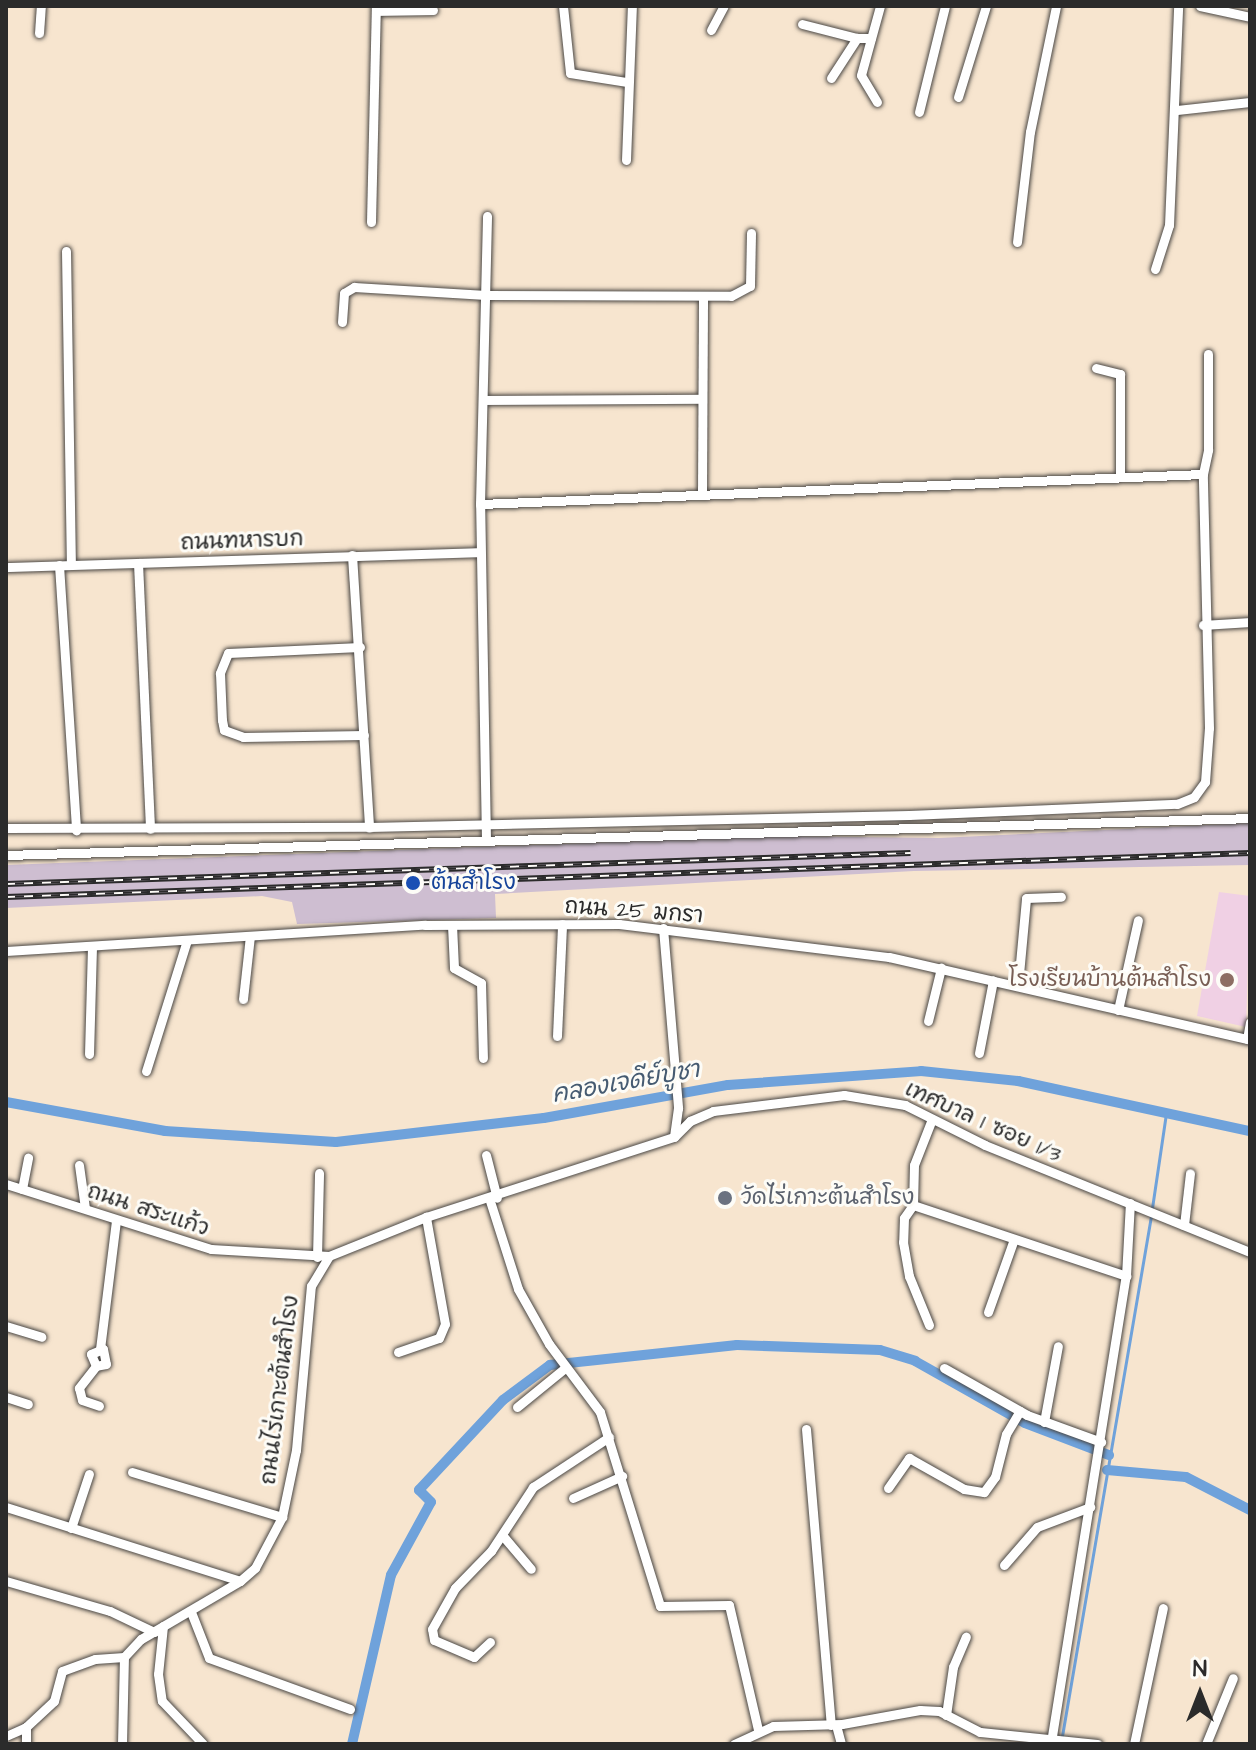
<!DOCTYPE html>
<html>
<head>
<meta charset="utf-8">
<style>
	body { margin:0 }
	#map { position:relative; width:1256px; height:1750px; overflow:hidden; background:#f7e5cf; font-family:"Architects Daughter","Playpen Sans Thai",sans-serif }
	div>[style] { position:absolute }
	.built>* { inset:0; background:#f0d0e4 }
	.industrial>* { inset:0; background:#cebed1 }
	.stream>* { height:3px; margin:-1.5px; padding:0 1.5px; transform-origin:1.5px; border-radius:1.5px; background:#6fa2db }
	.canal>* { height:10px; margin:-5px; padding:0 5px; transform-origin:5px; border-radius:5px; background:#6fa2db }
	.roads { filter:drop-shadow(0 0 2px #4a4744) drop-shadow(0 0 2px #4a4744) }
	.minor>* { height:9px; margin:-4.5px; padding:0 4.5px; transform-origin:4.5px; border-radius:4.5px; background:#fff }
	.rail>* { height:6px; margin-top:-3px; transform-origin:0; background:repeating-linear-gradient(90deg,#fdfcf7 0 9px,#2b2b2b 0 18px); box-sizing:border-box; border-block:2px solid #2b2b2b }
	.dots>* { width:22px; height:22px; translate:-50% -50%; box-sizing:border-box; border:4px solid #fdfcf7; border-radius:50% }
	span { translate:-50% -50%; white-space:nowrap; text-align:center; line-height:1.15; -webkit-text-stroke:6px #fdfcf7; paint-order:stroke }
	.street-label { font-size:22px; color:#2b2b2b }
	.transit-label { font-size:22px; color:#164399 }
	.left { translate:0 -50%; text-align:left }
	.education-label { font-size:22px; color:#785e54 }
	.right { translate:-100% -50%; text-align:right }
	.worship-label { font-size:22px; color:#5b616d }
	.water-label { font-size:24px; color:#465b71; font-style:italic }
	.frame { position:absolute; inset:0; border:8px solid #2b2b2b; pointer-events:none }
	.north { position:absolute; left:1160px; top:1654px; width:80px; height:80px; -webkit-text-stroke:6px #fdfcf7; paint-order:stroke; rotate:0deg; font-size:22px; font-weight:700; line-height:32px; text-align:center; color:#2b2b2b }
	.north::after { content:''; display:block; margin:auto; width:28px; height:36px; background:#2b2b2b; clip-path:polygon(50% 0,100% 100%,50% 72%,0 100%) }
</style>
</head>
<body>
<div id="map">
	<div class="built">
		<i style="clip-path:polygon(1219px 892px,1250px 896px,1246px 1027px,1197px 1016px)"></i>
	</div>
	<div class="industrial">
		<i style="clip-path:polygon(1250px 823px,1250px 865px,914px 871px,495px 894px,496px 918px,297px 924px,292px 902px,262px 896px,6px 908px,6px 865px,769px 836px,939px 838px)"></i>
	</div>
	<div class="stream">
		<i style="left:1152px;top:1208px;width:96px;rotate:-81.6deg"></i>
		<i style="left:1062px;top:1736px;width:528px;rotate:-80.29deg"></i>
	</div>
	<div class="canal">
		<i style="left:6px;top:1102px;width:162px;rotate:10.3deg"></i>
		<i style="left:165px;top:1131px;width:171px;rotate:3.7deg"></i>
		<i style="left:336px;top:1142px;width:209px;rotate:-6.6deg"></i>
		<i style="left:544px;top:1118px;width:187px;rotate:-10.2deg"></i>
		<i style="left:728px;top:1085px;width:194px;rotate:-4.1deg"></i>
		<i style="left:921px;top:1071px;width:98px;rotate:5.9deg"></i>
		<i style="left:1018px;top:1081px;width:237px;rotate:12.2deg"></i>
		<i style="left:1107px;top:1470px;width:79px;rotate:5.1deg"></i>
		<i style="left:1186px;top:1477px;width:72px;rotate:27.3deg"></i>
		<i style="left:352px;top:1744px;width:173px;rotate:-77deg"></i>
		<i style="left:391px;top:1575px;width:83px;rotate:-61.3deg"></i>
		<i style="left:431px;top:1502px;width:17px;rotate:-135deg"></i>
		<i style="left:419px;top:1490px;width:123px;rotate:-47deg"></i>
		<i style="left:503px;top:1400px;width:59px;rotate:-36.7deg"></i>
		<i style="left:550px;top:1365px;width:188px;rotate:-6.1deg"></i>
		<i style="left:737px;top:1345px;width:143px;rotate:2deg"></i>
		<i style="left:880px;top:1350px;width:37px;rotate:17deg"></i>
		<i style="left:915px;top:1361px;width:126px;rotate:29.4deg"></i>
		<i style="left:1025px;top:1423px;width:90px;rotate:20.9deg"></i>
	</div>
	<div class="roads">
		<div class="minor">
			<i style="left:563px;top:6px;width:67px;rotate:84deg"></i>
			<i style="left:570px;top:73px;width:58px;rotate:9deg"></i>
			<i style="left:1200px;top:6px;width:51px;rotate:12.4deg"></i>
			<i style="left:376px;top:11px;width:57px;rotate:-1deg"></i>
			<i style="left:802px;top:24px;width:57px;rotate:14.3deg"></i>
			<i style="left:711px;top:30px;width:27px;rotate:-62deg"></i>
			<i style="left:39px;top:33px;width:27px;rotate:-86deg"></i>
			<i style="left:831px;top:78px;width:48px;rotate:-57deg"></i>
			<i style="left:857px;top:38px;width:14px"></i>
			<i style="left:958px;top:97px;width:95px;rotate:-72.9deg"></i>
			<i style="left:877px;top:102px;width:31px;rotate:-121deg"></i>
			<i style="left:861px;top:75px;width:72px;rotate:-74.6deg"></i>
			<i style="left:1177px;top:110px;width:73px;rotate:-6.3deg"></i>
			<i style="left:919px;top:112px;width:109px;rotate:-76.2deg"></i>
			<i style="left:626px;top:160px;width:154px;rotate:-87.8deg"></i>
			<i style="left:371px;top:222px;width:216px;rotate:-88.7deg"></i>
			<i style="left:1017px;top:242px;width:111px;rotate:-83.3deg"></i>
			<i style="left:1030px;top:132px;width:129px;rotate:-78.3deg"></i>
			<i style="left:66px;top:251px;width:314px;rotate:89.1deg"></i>
			<i style="left:1155px;top:269px;width:46px;rotate:-72.3deg"></i>
			<i style="left:1169px;top:225px;width:219px;rotate:-87.6deg"></i>
			<i style="left:342px;top:322px;width:29px;rotate:-86deg"></i>
			<i style="left:344px;top:293px;width:12px;rotate:-31deg"></i>
			<i style="left:354px;top:287px;width:132px;rotate:3.5deg"></i>
			<i style="left:486px;top:295px;width:245px;rotate:0.2deg"></i>
			<i style="left:731px;top:296px;width:21px;rotate:-28deg"></i>
			<i style="left:750px;top:286px;width:53px;rotate:-88.9deg"></i>
			<i style="left:1096px;top:368px;width:25px;rotate:14deg"></i>
			<i style="left:1120px;top:374px;width:103px;rotate:90deg"></i>
			<i style="left:485px;top:400px;width:217px;rotate:-0.3deg"></i>
			<i style="left:1203px;top:474px;width:25px;rotate:-78deg"></i>
			<i style="left:1208px;top:450px;width:96px;rotate:-90deg"></i>
			<i style="left:702px;top:494px;width:198px;rotate:-89.7deg"></i>
			<i style="left:352px;top:555px;width:273px;rotate:86.4deg"></i>
			<i style="left:138px;top:563px;width:266px;rotate:87.4deg"></i>
			<i style="left:59px;top:565px;width:266px;rotate:86.3deg"></i>
			<i style="left:6px;top:567px;width:474px;rotate:-1.8deg"></i>
			<i style="left:1203px;top:625px;width:47px;rotate:-3.7deg"></i>
			<i style="left:360px;top:647px;width:132px;rotate:177.4deg"></i>
			<i style="left:228px;top:653px;width:22px;rotate:112deg"></i>
			<i style="left:220px;top:673px;width:47px;rotate:87.6deg"></i>
			<i style="left:222px;top:720px;width:10px;rotate:79deg"></i>
			<i style="left:224px;top:730px;width:20px;rotate:20deg"></i>
			<i style="left:243px;top:737px;width:121px;rotate:-0.9deg"></i>
			<i style="left:6px;top:828px;width:363px;rotate:-0.2deg"></i>
			<i style="left:369px;top:827px;width:540px;rotate:-1.27deg"></i>
			<i style="left:909px;top:815px;width:268px;rotate:-2.4deg"></i>
			<i style="left:1177px;top:804px;width:18px;rotate:-22deg"></i>
			<i style="left:1194px;top:797px;width:19px;rotate:-54deg"></i>
			<i style="left:1205px;top:782px;width:54px;rotate:-85.8deg"></i>
			<i style="left:1209px;top:728px;width:254px;rotate:-91.4deg"></i>
			<i style="left:1203px;top:474px;width:724px;rotate:177.62deg"></i>
			<i style="left:486px;top:840px;width:336px;rotate:-91deg"></i>
			<i style="left:480px;top:504px;width:288px;rotate:-88.6deg"></i>
			<i style="left:6px;top:855px;width:1245px;rotate:-1.7deg"></i>
			<i style="left:452px;top:925px;width:43px;rotate:87.3deg"></i>
			<i style="left:454px;top:968px;width:31px;rotate:29deg"></i>
			<i style="left:481px;top:983px;width:75px;rotate:88.5deg"></i>
			<i style="left:663px;top:928px;width:181px;rotate:85.2deg"></i>
			<i style="left:678px;top:1108px;width:28px;rotate:98deg"></i>
			<i style="left:6px;top:951px;width:420px;rotate:-3.6deg"></i>
			<i style="left:425px;top:925px;width:194px;rotate:-0.3deg"></i>
			<i style="left:619px;top:924px;width:272px;rotate:7deg"></i>
			<i style="left:889px;top:957px;width:370px;rotate:12.9deg"></i>
			<i style="left:1018px;top:985px;width:87px;rotate:-84.7deg"></i>
			<i style="left:1026px;top:898px;width:35px;rotate:-2deg"></i>
			<i style="left:243px;top:999px;width:63px;rotate:-83.7deg"></i>
			<i style="left:1118px;top:1010px;width:92px;rotate:-77.5deg"></i>
			<i style="left:928px;top:1021px;width:55px;rotate:-76.2deg"></i>
			<i style="left:557px;top:1036px;width:112px;rotate:-87.4deg"></i>
			<i style="left:1247px;top:1039px;width:17px;rotate:-80deg"></i>
			<i style="left:979px;top:1053px;width:74px;rotate:-79.1deg"></i>
			<i style="left:89px;top:1054px;width:108px;rotate:-88.4deg"></i>
			<i style="left:146px;top:1071px;width:137px;rotate:-72.6deg"></i>
			<i style="left:932px;top:1119px;width:49px;rotate:111.4deg"></i>
			<i style="left:914px;top:1165px;width:40px;rotate:91.4deg"></i>
			<i style="left:913px;top:1205px;width:225px;rotate:18.4deg"></i>
			<i style="left:486px;top:1155px;width:44px;rotate:75.7deg"></i>
			<i style="left:79px;top:1165px;width:43px;rotate:82.1deg"></i>
			<i style="left:6px;top:1184px;width:215px;rotate:17.6deg"></i>
			<i style="left:211px;top:1249px;width:118px;rotate:3.4deg"></i>
			<i style="left:22px;top:1189px;width:32px;rotate:-79deg"></i>
			<i style="left:490px;top:1201px;width:92px;rotate:72.3deg"></i>
			<i style="left:518px;top:1289px;width:63px;rotate:60.6deg"></i>
			<i style="left:549px;top:1344px;width:85px;rotate:53.1deg"></i>
			<i style="left:600px;top:1412px;width:203px;rotate:72.8deg"></i>
			<i style="left:660px;top:1606px;width:69px;rotate:-0.8deg"></i>
			<i style="left:729px;top:1605px;width:128px;rotate:76.9deg"></i>
			<i style="left:913px;top:1205px;width:16px;rotate:125deg"></i>
			<i style="left:904px;top:1218px;width:24px;rotate:92deg"></i>
			<i style="left:903px;top:1242px;width:35px;rotate:80deg"></i>
			<i style="left:909px;top:1276px;width:53px;rotate:67.8deg"></i>
			<i style="left:1184px;top:1225px;width:52px;rotate:-83.4deg"></i>
			<i style="left:317px;top:1257px;width:84px;rotate:-88.6deg"></i>
			<i style="left:988px;top:1312px;width:77px;rotate:-70.4deg"></i>
			<i style="left:6px;top:1326px;width:37px;rotate:17deg"></i>
			<i style="left:100px;top:1349px;width:130px;rotate:-82.9deg"></i>
			<i style="left:398px;top:1352px;width:43px;rotate:-18.9deg"></i>
			<i style="left:439px;top:1338px;width:15px;rotate:-67deg"></i>
			<i style="left:445px;top:1324px;width:109px;rotate:-100.1deg"></i>
			<i style="left:96px;top:1366px;width:13px;rotate:-113deg"></i>
			<i style="left:91px;top:1354px;width:13px;rotate:-23deg"></i>
			<i style="left:103px;top:1349px;width:15px;rotate:79deg"></i>
			<i style="left:106px;top:1364px;width:10px;rotate:169deg"></i>
			<i style="left:96px;top:1366px;width:28px;rotate:128deg"></i>
			<i style="left:79px;top:1388px;width:12px;rotate:76deg"></i>
			<i style="left:82px;top:1400px;width:18px;rotate:19deg"></i>
			<i style="left:944px;top:1368px;width:95px;rotate:29.5deg"></i>
			<i style="left:1027px;top:1415px;width:79px;rotate:20deg"></i>
			<i style="left:6px;top:1397px;width:23px;rotate:18deg"></i>
			<i style="left:517px;top:1407px;width:63px;rotate:-39.2deg"></i>
			<i style="left:1044px;top:1422px;width:77px;rotate:-79.6deg"></i>
			<i style="left:806px;top:1429px;width:297px;rotate:85.2deg"></i>
			<i style="left:132px;top:1472px;width:157px;rotate:16.7deg"></i>
			<i style="left:888px;top:1488px;width:37px;rotate:-55deg"></i>
			<i style="left:909px;top:1458px;width:63px;rotate:29.4deg"></i>
			<i style="left:964px;top:1489px;width:20px;rotate:9deg"></i>
			<i style="left:984px;top:1492px;width:19px;rotate:-54deg"></i>
			<i style="left:995px;top:1477px;width:44px;rotate:-75.7deg"></i>
			<i style="left:1006px;top:1434px;width:27px;rotate:-59deg"></i>
			<i style="left:573px;top:1498px;width:54px;rotate:-24.2deg"></i>
			<i style="left:6px;top:1507px;width:245px;rotate:17.5deg"></i>
			<i style="left:71px;top:1528px;width:57px;rotate:-71.6deg"></i>
			<i style="left:503px;top:1536px;width:43px;rotate:49.7deg"></i>
			<i style="left:1004px;top:1565px;width:50px;rotate:-49deg"></i>
			<i style="left:1037px;top:1527px;width:57px;rotate:-20.7deg"></i>
			<i style="left:6px;top:1581px;width:108px;rotate:16.1deg"></i>
			<i style="left:110px;top:1611px;width:49px;rotate:25.5deg"></i>
			<i style="left:191px;top:1612px;width:49px;rotate:68.6deg"></i>
			<i style="left:209px;top:1658px;width:150px;rotate:19.9deg"></i>
			<i style="left:163px;top:1626px;width:48px;rotate:95.9deg"></i>
			<i style="left:158px;top:1674px;width:27px;rotate:82deg"></i>
			<i style="left:162px;top:1701px;width:59px;rotate:46.4deg"></i>
			<i style="left:490px;top:1642px;width:22px;rotate:137deg"></i>
			<i style="left:474px;top:1657px;width:43px;rotate:-157deg"></i>
			<i style="left:434px;top:1640px;width:11px;rotate:-100deg"></i>
			<i style="left:432px;top:1629px;width:47px;rotate:-60.7deg"></i>
			<i style="left:455px;top:1588px;width:52px;rotate:-45.8deg"></i>
			<i style="left:491px;top:1551px;width:77px;rotate:-56.7deg"></i>
			<i style="left:533px;top:1487px;width:91px;rotate:-33.3deg"></i>
			<i style="left:946px;top:1715px;width:49px;rotate:-81.7deg"></i>
			<i style="left:953px;top:1667px;width:33px;rotate:-67deg"></i>
			<i style="left:836px;top:1725px;width:20px;rotate:75deg"></i>
			<i style="left:26px;top:1727px;width:17px;rotate:90deg"></i>
			<i style="left:6px;top:1736px;width:22px;rotate:-24deg"></i>
			<i style="left:26px;top:1727px;width:38px;rotate:-43deg"></i>
			<i style="left:54px;top:1701px;width:31px;rotate:-75deg"></i>
			<i style="left:62px;top:1671px;width:35px;rotate:-20deg"></i>
			<i style="left:95px;top:1659px;width:29px;rotate:-4deg"></i>
			<i style="left:1052px;top:1736px;width:466px;rotate:-80.9deg"></i>
			<i style="left:1126px;top:1276px;width:73px;rotate:-86.9deg"></i>
			<i style="left:122px;top:1744px;width:87px;rotate:-88.7deg"></i>
			<i style="left:124px;top:1657px;width:25px;rotate:-47deg"></i>
			<i style="left:141px;top:1639px;width:115px;rotate:-30.4deg"></i>
			<i style="left:240px;top:1581px;width:20px;rotate:-41deg"></i>
			<i style="left:255px;top:1568px;width:58px;rotate:-62.1deg"></i>
			<i style="left:282px;top:1517px;width:68px;rotate:-78.2deg"></i>
			<i style="left:296px;top:1450px;width:165px;rotate:-84.8deg"></i>
			<i style="left:311px;top:1286px;width:35px;rotate:-59deg"></i>
			<i style="left:329px;top:1256px;width:105px;rotate:-21.9deg"></i>
			<i style="left:426px;top:1217px;width:261px;rotate:-17.9deg"></i>
			<i style="left:674px;top:1137px;width:23px;rotate:-45deg"></i>
			<i style="left:690px;top:1121px;width:25px;rotate:-23deg"></i>
			<i style="left:713px;top:1111px;width:132px;rotate:-7deg"></i>
			<i style="left:844px;top:1095px;width:62px;rotate:9.3deg"></i>
			<i style="left:905px;top:1105px;width:89px;rotate:26.6deg"></i>
			<i style="left:985px;top:1145px;width:286px;rotate:22deg"></i>
			<i style="left:734px;top:1744px;width:43px;rotate:-24.8deg"></i>
			<i style="left:773px;top:1726px;width:69px;rotate:-1.7deg"></i>
			<i style="left:842px;top:1724px;width:79px;rotate:-10.2deg"></i>
			<i style="left:920px;top:1710px;width:19px;rotate:3deg"></i>
			<i style="left:939px;top:1711px;width:46px;rotate:27.1deg"></i>
			<i style="left:980px;top:1732px;width:118px;rotate:5.9deg"></i>
			<i style="left:1134px;top:1744px;width:139px;rotate:-78deg"></i>
			<i style="left:1206px;top:1744px;width:71px;rotate:-67.8deg"></i>
		</div>
	</div>
	<div class="rail">
		<i style="left:6px;top:884px;width:905px;rotate:-1.96deg"></i>
		<i style="left:6px;top:897px;width:1245px;rotate:-2.03deg"></i>
	</div>
	<div class="dots">
		<i style="left:413px;top:883px;background:#1a4fb4"></i>
		<i style="left:1227px;top:980px;background:#8d6e63"></i>
		<i style="left:725px;top:1198px;background:#6b7280"></i>
	</div>
	<div class="street-label">
		<span style="left:242px;top:541px;rotate:-2deg">ถนนทหารบก</span>
		<span style="left:634px;top:911px;rotate:4deg">ถนน 25 มกรา</span>
		<span style="left:983px;top:1122px;rotate:24deg">เทศบาล 1 ซอย 1/3</span>
		<span style="left:148px;top:1210px;rotate:18deg">ถนน สระแก้ว</span>
		<span style="left:280px;top:1390px;rotate:-83deg">ถนนไร่เกาะต้นสำโรง</span>
	</div>
	<div class="transit-label">
		<span class="left" style="left:431px;top:883px">ต้นสำโรง</span>
	</div>
	<div class="education-label">
		<span class="right" style="left:1211px;top:980px">โรงเรียนบ้านต้นสำโรง</span>
	</div>
	<div class="worship-label">
		<span class="left" style="left:741px;top:1198px">วัดไร่เกาะต้นสำโรง</span>
	</div>
	<div class="water-label">
		<span style="left:626px;top:1083px;rotate:-10deg">คลองเจดีย์บูชา</span>
	</div>
	<div class="frame"></div>
	<div class="north">N</div>
</div>
</body>
</html>
